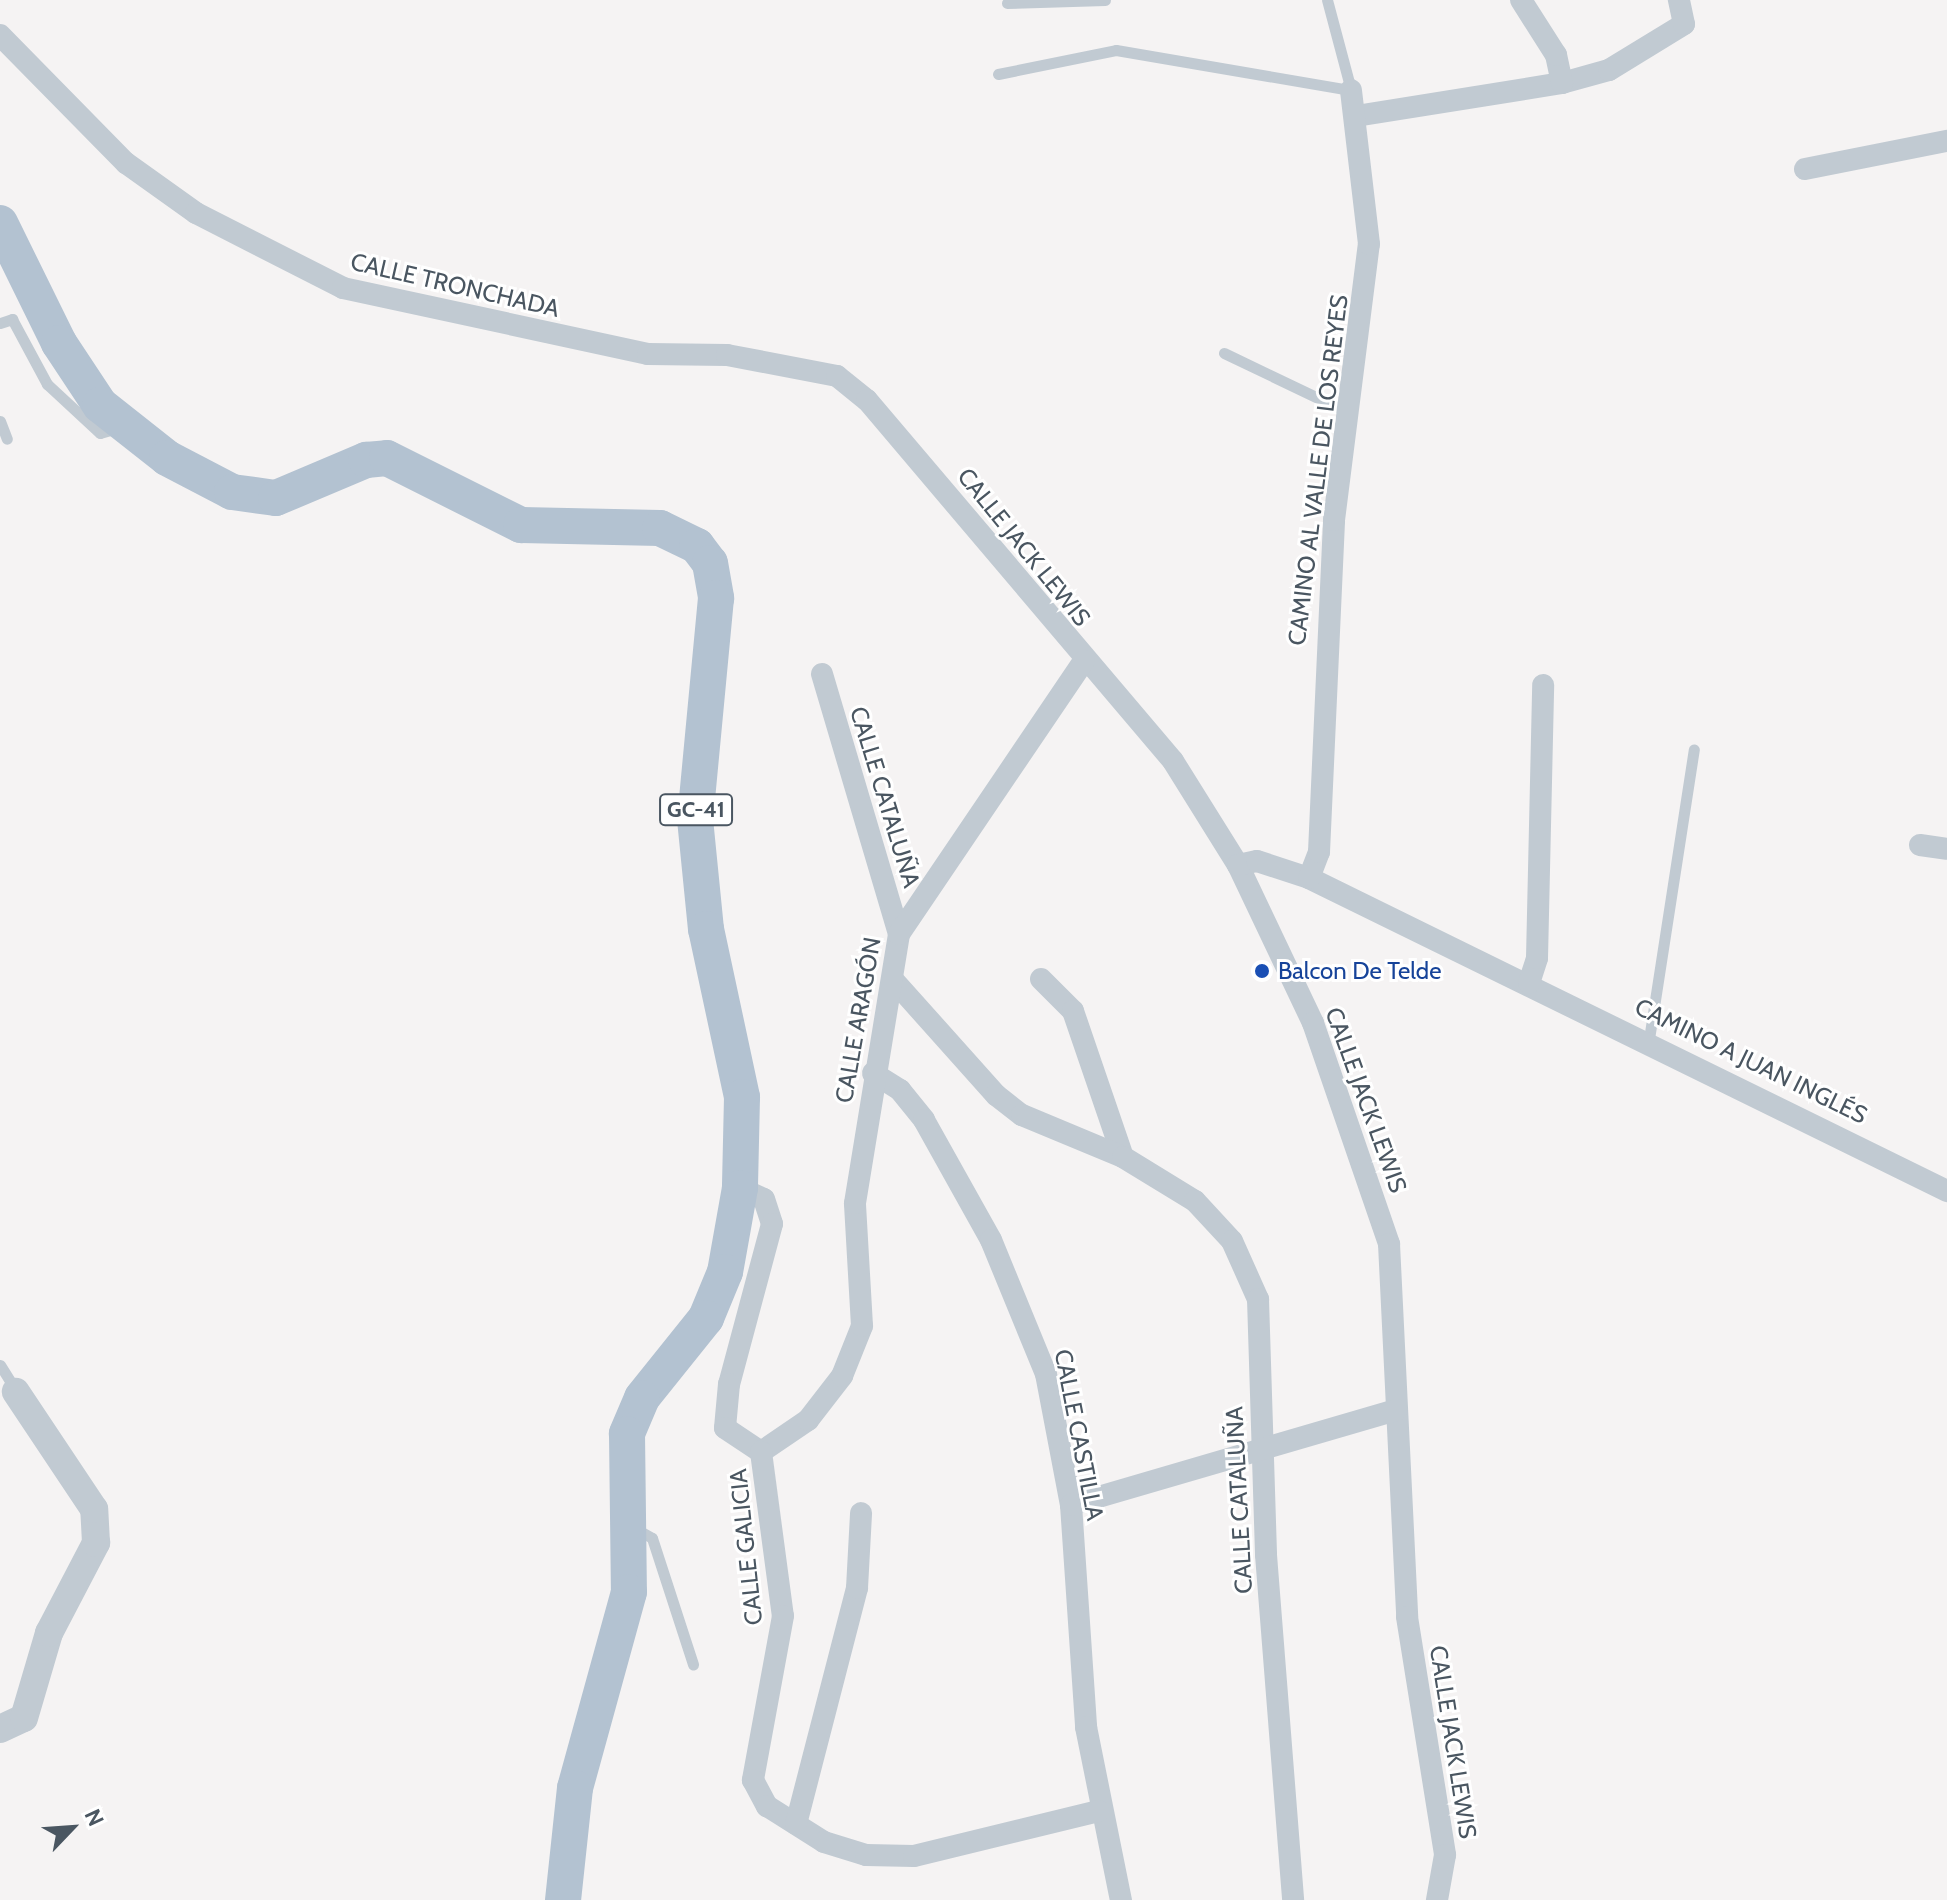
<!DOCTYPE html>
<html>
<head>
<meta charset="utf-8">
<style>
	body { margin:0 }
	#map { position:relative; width:1947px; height:1900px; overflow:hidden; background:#f5f3f3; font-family:Cabin,sans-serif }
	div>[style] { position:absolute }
	.service>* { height:11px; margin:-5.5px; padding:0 5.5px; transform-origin:5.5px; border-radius:5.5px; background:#c1cad2 }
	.minor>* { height:22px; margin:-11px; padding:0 11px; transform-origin:11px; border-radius:11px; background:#c1cad2 }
	.tertiary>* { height:28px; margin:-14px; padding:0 14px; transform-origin:14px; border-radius:14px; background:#c1cad2 }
	.primary>* { height:36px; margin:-18px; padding:0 18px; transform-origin:18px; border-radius:18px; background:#b3c2d1 }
	.dots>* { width:22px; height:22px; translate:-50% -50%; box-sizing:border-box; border:4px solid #fff; border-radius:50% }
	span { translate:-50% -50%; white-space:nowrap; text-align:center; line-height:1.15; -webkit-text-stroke:6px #fff; paint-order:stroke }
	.shield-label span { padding:2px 6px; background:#fff; border:2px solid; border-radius:6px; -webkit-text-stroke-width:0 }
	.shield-label { font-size:22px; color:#4a5661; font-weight:700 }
	.street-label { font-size:24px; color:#4a5661 }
	.transit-label { font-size:24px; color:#164399 }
	.left { translate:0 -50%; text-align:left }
	.north { position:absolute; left:32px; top:1788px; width:80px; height:80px; -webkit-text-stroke:6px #fff; paint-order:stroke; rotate:65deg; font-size:22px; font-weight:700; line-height:32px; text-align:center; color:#4a5661 }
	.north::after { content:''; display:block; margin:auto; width:28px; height:36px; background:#4a5661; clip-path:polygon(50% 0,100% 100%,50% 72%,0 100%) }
</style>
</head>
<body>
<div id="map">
	<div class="service">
		<i style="left:1007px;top:3px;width:98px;rotate:-1.8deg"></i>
		<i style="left:998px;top:74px;width:120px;rotate:-11.5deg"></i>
		<i style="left:1116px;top:50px;width:238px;rotate:9.7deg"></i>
		<i style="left:1351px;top:90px;width:93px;rotate:-104.9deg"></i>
		<i style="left:0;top:323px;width:13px;rotate:-18deg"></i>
		<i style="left:12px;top:319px;width:74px;rotate:61.7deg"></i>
		<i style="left:47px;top:384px;width:72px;rotate:42.8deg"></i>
		<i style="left:100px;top:433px;width:19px;rotate:-16deg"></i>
		<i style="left:1224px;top:353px;width:139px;rotate:25.6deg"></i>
		<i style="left:0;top:421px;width:19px;rotate:69deg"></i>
		<i style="left:1649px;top:1039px;width:293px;rotate:-81.2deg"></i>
		<i style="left:0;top:1365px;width:31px;rotate:58deg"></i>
		<i style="left:636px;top:1529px;width:18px;rotate:29deg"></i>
		<i style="left:652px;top:1538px;width:133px;rotate:72deg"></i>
	</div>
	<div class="minor">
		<i style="left:0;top:35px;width:180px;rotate:45.5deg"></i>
		<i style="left:126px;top:163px;width:86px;rotate:35.5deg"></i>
		<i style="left:196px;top:213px;width:165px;rotate:27deg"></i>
		<i style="left:343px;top:288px;width:312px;rotate:12.2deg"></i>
		<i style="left:648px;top:354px;width:79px;rotate:0.7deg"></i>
		<i style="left:727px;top:355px;width:112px;rotate:10.8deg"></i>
		<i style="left:837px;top:376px;width:38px;rotate:39deg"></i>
		<i style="left:867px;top:400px;width:473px;rotate:49.7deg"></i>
		<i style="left:1173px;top:761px;width:123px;rotate:58deg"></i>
		<i style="left:1238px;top:865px;width:175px;rotate:64.6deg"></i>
		<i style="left:1313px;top:1023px;width:234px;rotate:71deg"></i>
		<i style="left:1389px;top:1244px;width:373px;rotate:87.2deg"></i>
		<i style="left:1407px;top:1617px;width:241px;rotate:80.9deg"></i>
		<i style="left:1445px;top:1855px;width:46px;rotate:100.1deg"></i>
		<i style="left:1562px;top:83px;width:49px;rotate:-15.5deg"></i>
		<i style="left:1609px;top:70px;width:88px;rotate:-31.5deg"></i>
		<i style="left:1684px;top:24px;width:25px;rotate:-102deg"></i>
		<i style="left:1356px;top:116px;width:209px;rotate:-9.1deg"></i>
		<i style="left:1562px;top:83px;width:29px;rotate:-102deg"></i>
		<i style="left:1556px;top:55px;width:65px;rotate:-122.5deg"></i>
		<i style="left:1805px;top:169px;width:145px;rotate:-11.2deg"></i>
		<i style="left:822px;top:674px;width:271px;rotate:73.5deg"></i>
		<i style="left:1920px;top:845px;width:27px;rotate:8deg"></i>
		<i style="left:1238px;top:865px;width:19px;rotate:-12deg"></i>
		<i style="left:1257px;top:861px;width:55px;rotate:18.1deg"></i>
		<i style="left:1309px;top:878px;width:711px;rotate:26.13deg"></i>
		<i style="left:1309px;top:878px;width:28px;rotate:-69deg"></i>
		<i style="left:1319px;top:852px;width:332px;rotate:-87.4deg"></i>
		<i style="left:1334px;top:520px;width:278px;rotate:-82.8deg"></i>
		<i style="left:1369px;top:244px;width:155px;rotate:-96.7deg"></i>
		<i style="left:1041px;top:979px;width:45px;rotate:45deg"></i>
		<i style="left:1073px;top:1011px;width:154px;rotate:71.1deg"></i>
		<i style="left:895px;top:982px;width:152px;rotate:48.2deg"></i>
		<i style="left:996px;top:1095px;width:33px;rotate:38deg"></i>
		<i style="left:1022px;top:1115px;width:109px;rotate:22.6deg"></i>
		<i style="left:1123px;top:1157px;width:84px;rotate:31.4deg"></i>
		<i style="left:1195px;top:1201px;width:54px;rotate:47.2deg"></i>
		<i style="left:1232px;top:1241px;width:64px;rotate:65.9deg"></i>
		<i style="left:1258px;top:1299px;width:256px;rotate:88.2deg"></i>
		<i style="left:1266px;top:1555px;width:346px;rotate:85.5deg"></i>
		<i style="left:1529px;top:983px;width:26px;rotate:-72deg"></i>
		<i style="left:1537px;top:958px;width:273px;rotate:-88.7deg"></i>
		<i style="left:873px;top:1073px;width:32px;rotate:32deg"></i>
		<i style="left:900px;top:1090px;width:38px;rotate:51deg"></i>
		<i style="left:924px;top:1120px;width:137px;rotate:60.8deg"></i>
		<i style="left:991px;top:1240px;width:145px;rotate:67.7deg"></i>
		<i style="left:1046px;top:1374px;width:133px;rotate:79.2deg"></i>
		<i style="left:1071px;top:1505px;width:223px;rotate:86.1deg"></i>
		<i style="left:1086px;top:1727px;width:177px;rotate:78.6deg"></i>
		<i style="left:740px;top:1188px;width:26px;rotate:25deg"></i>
		<i style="left:764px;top:1199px;width:26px;rotate:72deg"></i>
		<i style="left:772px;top:1224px;width:166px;rotate:105deg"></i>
		<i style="left:729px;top:1384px;width:44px;rotate:95.2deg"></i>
		<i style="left:725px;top:1428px;width:43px;rotate:33.7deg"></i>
		<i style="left:761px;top:1452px;width:57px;rotate:-34.2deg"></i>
		<i style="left:808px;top:1420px;width:56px;rotate:-52.3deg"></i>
		<i style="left:842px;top:1376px;width:54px;rotate:-68.2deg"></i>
		<i style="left:862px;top:1326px;width:123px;rotate:-93.3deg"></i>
		<i style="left:855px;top:1203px;width:273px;rotate:-80.7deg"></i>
		<i style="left:899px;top:934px;width:330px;rotate:-55.9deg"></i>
		<i style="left:761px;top:1452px;width:165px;rotate:82.4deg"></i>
		<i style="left:783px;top:1616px;width:167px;rotate:100.4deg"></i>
		<i style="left:753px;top:1780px;width:30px;rotate:62deg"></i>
		<i style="left:767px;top:1806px;width:67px;rotate:32.3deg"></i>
		<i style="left:824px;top:1842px;width:44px;rotate:17.2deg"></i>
		<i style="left:866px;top:1855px;width:48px;rotate:1.2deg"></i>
		<i style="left:914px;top:1856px;width:190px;rotate:-13.7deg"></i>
		<i style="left:1071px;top:1505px;width:339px;rotate:-16.3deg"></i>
		<i style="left:796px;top:1824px;width:244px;rotate:-75.5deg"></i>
		<i style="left:857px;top:1588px;width:75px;rotate:-86.9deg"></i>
	</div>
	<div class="tertiary">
		<i style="left:0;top:1729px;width:26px;rotate:-25deg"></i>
		<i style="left:24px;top:1718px;width:89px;rotate:-73.6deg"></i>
		<i style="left:49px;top:1633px;width:102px;rotate:-62.4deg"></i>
		<i style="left:96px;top:1543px;width:34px;rotate:-93deg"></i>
		<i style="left:94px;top:1509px;width:141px;rotate:-123.7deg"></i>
	</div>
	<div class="primary">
		<i style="left:0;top:223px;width:134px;rotate:63.8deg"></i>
		<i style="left:59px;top:343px;width:74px;rotate:56.5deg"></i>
		<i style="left:100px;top:405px;width:85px;rotate:38.3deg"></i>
		<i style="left:167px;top:458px;width:73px;rotate:27.6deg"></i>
		<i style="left:232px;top:492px;width:44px;rotate:7.8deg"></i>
		<i style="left:276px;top:498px;width:98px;rotate:-22.9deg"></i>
		<i style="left:366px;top:460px;width:21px;rotate:-5deg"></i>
		<i style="left:387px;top:458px;width:150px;rotate:26.6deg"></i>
		<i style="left:521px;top:525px;width:139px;rotate:1.2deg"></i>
		<i style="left:660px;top:528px;width:41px;rotate:25.9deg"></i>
		<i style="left:697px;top:546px;width:21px;rotate:53deg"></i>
		<i style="left:710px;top:563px;width:36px;rotate:80deg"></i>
		<i style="left:716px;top:598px;width:222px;rotate:95.4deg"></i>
		<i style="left:695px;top:819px;width:111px;rotate:84.3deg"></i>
		<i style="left:706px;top:929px;width:172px;rotate:77.9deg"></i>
		<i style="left:742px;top:1097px;width:91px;rotate:91.3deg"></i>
		<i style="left:740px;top:1188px;width:85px;rotate:100.1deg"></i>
		<i style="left:725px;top:1272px;width:50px;rotate:112.4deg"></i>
		<i style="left:706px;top:1318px;width:102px;rotate:128.7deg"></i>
		<i style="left:642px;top:1398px;width:39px;rotate:113deg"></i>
		<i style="left:627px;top:1434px;width:158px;rotate:89.3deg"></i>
		<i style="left:629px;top:1592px;width:203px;rotate:105.4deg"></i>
		<i style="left:575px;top:1788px;width:113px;rotate:96.1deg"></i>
	</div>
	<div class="dots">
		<i style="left:1262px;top:971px;background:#1a4fb4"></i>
	</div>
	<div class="shield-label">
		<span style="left:696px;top:810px">GC-41</span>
	</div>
	<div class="street-label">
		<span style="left:455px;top:285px;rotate:13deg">CALLE TRONCHADA</span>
		<span style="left:1318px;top:470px;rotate:-83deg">CAMINO AL VALLE DE LOS REYES</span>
		<span style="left:1024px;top:547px;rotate:51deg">CALLE JACK LEWIS</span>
		<span style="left:885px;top:797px;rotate:73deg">CALLE CATALUÑA</span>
		<span style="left:858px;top:1020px;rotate:-80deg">CALLE ARAGÓN</span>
		<span style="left:1751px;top:1061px;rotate:26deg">CAMINO A JUAN INGLÉS</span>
		<span style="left:1366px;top:1100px;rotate:70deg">CALLE JACK LEWIS</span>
		<span style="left:1079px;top:1435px;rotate:79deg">CALLE CASTILLA</span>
		<span style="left:1239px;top:1500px;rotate:-93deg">CALLE CATALUÑA</span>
		<span style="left:746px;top:1547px;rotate:-96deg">CALLE GALICIA</span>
		<span style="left:1453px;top:1742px;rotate:81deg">CALLE JACK LEWIS</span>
	</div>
	<div class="transit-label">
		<span class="left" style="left:1278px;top:971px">Balcon De Telde</span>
	</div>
	<div class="north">N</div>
</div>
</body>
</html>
